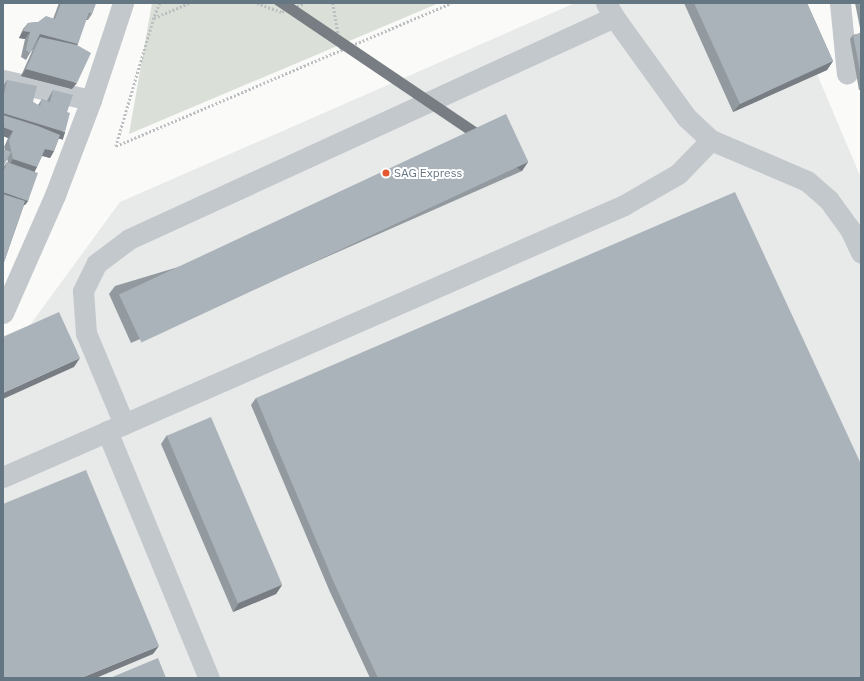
<!DOCTYPE html>
<html>
<head>
<meta charset="utf-8">
<style>
	body { margin:0 }
	#map { position:relative; width:864px; height:681px; overflow:hidden; background:#fafaf8; font-family:"IBM Plex Sans",sans-serif }
	div>[style] { position:absolute }
	.built>* { inset:0; background:#e8e9e9 }
	.green>* { inset:0; background:#dadfd7 }
	.path>* { height:2.5px; margin-top:-1.25px; transform-origin:0; background:repeating-linear-gradient(90deg,#bbbfc2 0 2px,transparent 0 4px) }
	.minor>* { height:21px; margin:-10.5px; padding:0 10.5px; transform-origin:10.5px; border-radius:10.5px; background:#c3c8cc }
	.wall>* { inset:0; background:#929a9f }
	.shaded-wall>* { inset:0; background:#777d82; transform-origin:0 0 }
	.building>* { inset:0; background:#aab3b9; transform-origin:0 0 }
	.dots>* { width:11px; height:11px; translate:-50% -50%; box-sizing:border-box; border:2px solid #fff; border-radius:50% }
	span { translate:-50% -50%; white-space:nowrap; text-align:center; line-height:1.15; -webkit-text-stroke:4px #fff; paint-order:stroke }
	.poi-label { font-size:12px; color:#657683 }
	.left { translate:0 -50%; text-align:left }
	.frame { position:absolute; inset:0; border:4px solid #657683; pointer-events:none }
</style>
</head>
<body>
<div id="map">
	<div class="built">
		<i style="clip-path:polygon(575px 3px,787px 3px,861px 178px,861px 678px,3px 678px,3px 336px,30px 325px,120px 202px)"></i>
	</div>
	<div class="green">
		<i style="clip-path:polygon(152px 3px,439px 3px,129px 134px)"></i>
	</div>
	<div class="path">
		<i style="left:160px;top:3px;width:16px;rotate:112deg"></i>
		<i style="left:154px;top:18px;width:38px;rotate:-23deg"></i>
		<i style="left:257px;top:3px;width:27px;rotate:20deg"></i>
		<i style="left:282px;top:12px;width:24px;rotate:-22deg"></i>
		<i style="left:333px;top:3px;width:48px;rotate:80.3deg"></i>
		<i style="left:154px;top:18px;width:134px;rotate:106.5deg"></i>
		<i style="left:116px;top:146px;width:364px;rotate:-23.1deg"></i>
	</div>
	<div class="minor">
		<i style="left:606px;top:3px;width:16px;rotate:60deg"></i>
		<i style="left:614px;top:17px;width:123px;rotate:54.2deg"></i>
		<i style="left:686px;top:117px;width:34px;rotate:43deg"></i>
		<i style="left:711px;top:140px;width:104px;rotate:23.1deg"></i>
		<i style="left:807px;top:181px;width:28px;rotate:41deg"></i>
		<i style="left:828px;top:199px;width:37px;rotate:54deg"></i>
		<i style="left:850px;top:229px;width:26px;rotate:65deg"></i>
		<i style="left:840px;top:3px;width:71px;rotate:84.4deg"></i>
		<i style="left:3px;top:80px;width:90px;rotate:12.8deg"></i>
		<i style="left:3px;top:313px;width:129px;rotate:-66.2deg"></i>
		<i style="left:55px;top:195px;width:102px;rotate:-69.2deg"></i>
		<i style="left:91px;top:100px;width:102px;rotate:-71.7deg"></i>
		<i style="left:124px;top:424px;width:99px;rotate:-112.7deg"></i>
		<i style="left:86px;top:333px;width:42px;rotate:-94.1deg"></i>
		<i style="left:83px;top:291px;width:30px;rotate:-64deg"></i>
		<i style="left:96px;top:264px;width:41px;rotate:-37.1deg"></i>
		<i style="left:129px;top:239px;width:533px;rotate:-24.6deg"></i>
		<i style="left:107px;top:431px;width:267px;rotate:67.6deg"></i>
		<i style="left:3px;top:477px;width:678px;rotate:-23.65deg"></i>
		<i style="left:624px;top:205px;width:62px;rotate:-29.9deg"></i>
		<i style="left:678px;top:174px;width:47px;rotate:-45.9deg"></i>
	</div>
	<div class="wall">
		<i style="clip-path:polygon(59px 3px,96px 3px,92px 14px,88px 20px,86px 20px,77px 45px,72px 89px,21px 76px,33px 49px,30px 53px,26px 60px,21px 57px,25px 39px,19px 38px,23px 29px,28px 23px,38px 22px,53px 19px)"></i>
		<i style="clip-path:polygon(684px 3px,807px 3px,833px 61px,827px 70px,733px 112px)"></i>
		<i style="clip-path:polygon(855px 3px,861px 3px,861px 90px,859px 90px,850px 39px,853px 35px,861px 33px)"></i>
		<i style="clip-path:polygon(7px 80px,33px 102px,38px 105px,42px 99px,47px 101px,49px 97px,53px 90px,67px 112px,60px 139px,59px 138px,54px 151px,50px 158px,42px 156px,37px 167px,35px 171px,28px 201px,25px 205px,24px 205px,3px 265px,3px 169px,4px 166px,7px 162px,8px 162px,7px 159px,3px 167px,3px 149px,5px 150px,4px 147px,8px 138px,3px 136px,3px 86px)"></i>
		<i style="clip-path:polygon(528px 162px,522px 171px,131px 343px,109px 294px,115px 286px)"></i>
		<i style="clip-path:polygon(256px 398px,861px 678px,370px 678px,330px 592px,251px 405px)"></i>
		<i style="clip-path:polygon(167px 435px,282px 585px,276px 594px,233px 612px,161px 444px)"></i>
	</div>
	<div class="shaded-wall">
		<i style="clip-path:polygon(23px 31px,30px 32px,25px 39px,19px 38px)"></i>
		<i style="clip-path:polygon(40px 34px,78px 44px,73px 51px,40px 37px,36px 42px)"></i>
		<i style="clip-path:polygon(833px 61px,827px 70px,733px 112px,740px 104px)"></i>
		<i style="clip-path:polygon(26px 69px,77px 83px,72px 89px,21px 76px)"></i>
		<i style="left:3px;top:113px;width:65px;height:8px;rotate:17deg"></i>
		<i style="clip-path:polygon(3px 127px,13px 131px,8px 138px,3px 136px)"></i>
		<i style="clip-path:polygon(45px 149px,54px 151px,50px 158px,40px 155px)"></i>
		<i style="clip-path:polygon(13px 159px,37px 167px,33px 174px,9px 165px)"></i>
		<i style="left:528px;top:162px;width:11px;height:427px;rotate:124deg"></i>
		<i style="clip-path:polygon(3px 192px,28px 201px,25px 205px,3px 198px)"></i>
		<i style="clip-path:polygon(80px 358px,74px 367px,3px 399px,3px 393px)"></i>
		<i style="clip-path:polygon(282px 585px,276px 594px,233px 612px,239px 603px)"></i>
		<i style="clip-path:polygon(159px 646px,153px 654px,96px 678px,81px 678px)"></i>
	</div>
	<div class="building">
		<i style="clip-path:polygon(61px 3px,96px 3px,92px 14px,89px 12px,78px 44px,40px 34px,30px 53px,26px 50px,30px 32px,23px 31px,28px 23px,38px 22px,46px 16px,55px 19px)"></i>
		<i style="clip-path:polygon(694px 3px,807px 3px,833px 61px,740px 104px)"></i>
		<i style="clip-path:polygon(859px 3px,861px 3px,861px 12px)"></i>
		<i style="clip-path:polygon(861px 33px,861px 76px,853px 35px)"></i>
		<i style="clip-path:polygon(40px 37px,77px 45px,91px 53px,77px 83px,26px 69px)"></i>
		<i style="clip-path:polygon(7px 80px,37px 86px,33px 102px,40px 106px,42px 99px,50px 102px,53px 90px,73px 95px,67px 112px,70px 113px,65px 132px,3px 113px,3px 99px)"></i>
		<i style="left:506px;top:114px;width:53px;height:427px;rotate:65deg"></i>
		<i style="clip-path:polygon(3px 115px,38px 126px,60px 135px,54px 151px,45px 149px,37px 167px,13px 159px,9px 141px,13px 131px,3px 127px)"></i>
		<i style="clip-path:polygon(3px 149px,11px 152px,3px 167px)"></i>
		<i style="clip-path:polygon(7px 162px,38px 173px,28px 201px,3px 192px,3px 173px)"></i>
		<i style="clip-path:polygon(735px 192px,861px 464px,861px 678px,378px 678px,335px 585px,256px 398px)"></i>
		<i style="clip-path:polygon(3px 194px,25px 201px,3px 265px)"></i>
		<i style="clip-path:polygon(59px 312px,80px 358px,3px 393px,3px 337px)"></i>
		<i style="left:211px;top:417px;width:182px;height:48px;rotate:67deg"></i>
		<i style="clip-path:polygon(86px 470px,159px 646px,81px 678px,3px 678px,3px 504px)"></i>
		<i style="clip-path:polygon(158px 658px,166px 678px,110px 678px)"></i>
	</div>
	<div class="dots">
		<i style="left:386px;top:173px;background:#e4572e"></i>
	</div>
	<div class="poi-label">
		<span class="left" style="left:394px;top:173px">SAG Express</span>
	</div>
	<div class="frame"></div>
</div>
</body>
</html>
